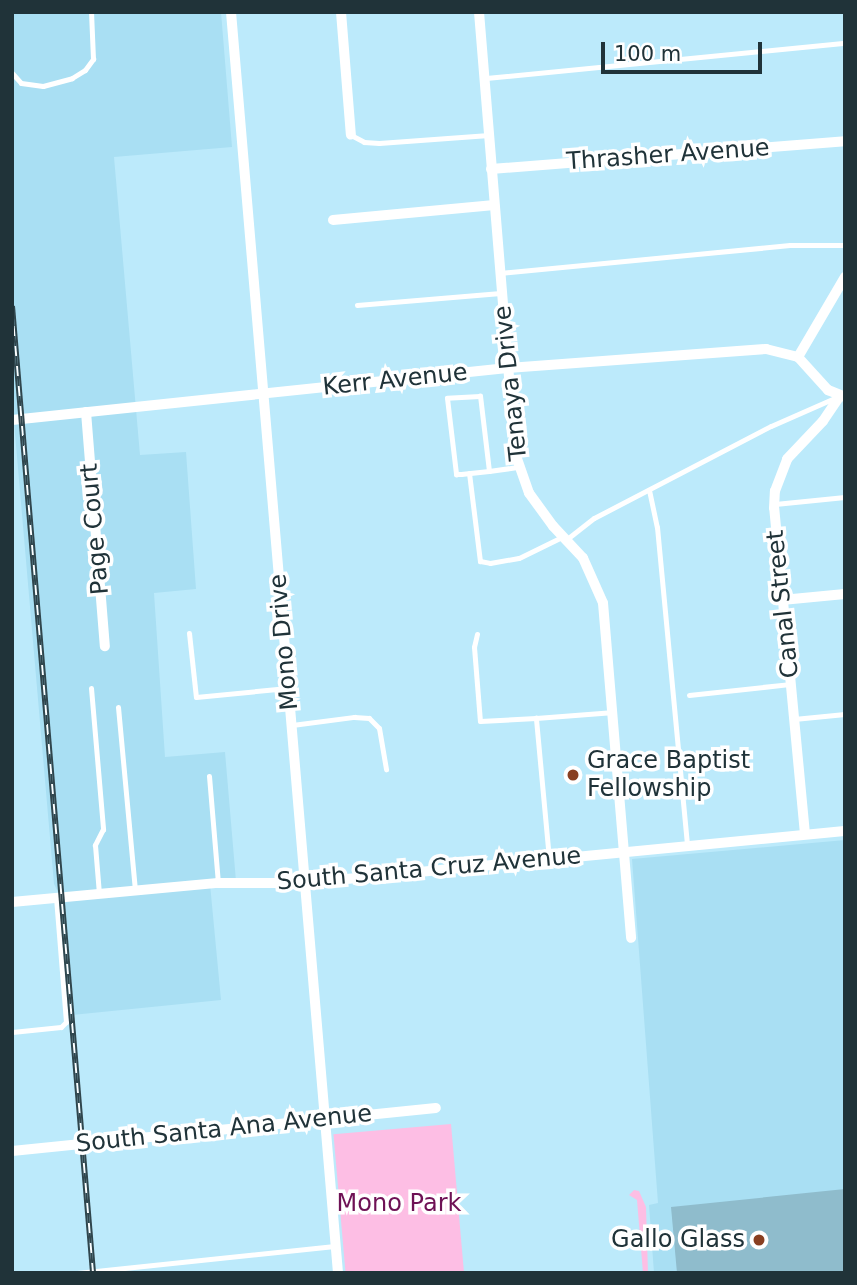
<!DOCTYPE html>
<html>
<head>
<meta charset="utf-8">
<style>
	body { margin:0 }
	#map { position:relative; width:857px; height:1285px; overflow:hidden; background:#bceafb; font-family:"DejaVu Sans",sans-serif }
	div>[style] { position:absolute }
	.built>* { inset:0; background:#a9dff3 }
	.green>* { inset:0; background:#fdbee4; transform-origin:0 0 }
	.building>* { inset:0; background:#8fbccc }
	.service>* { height:5px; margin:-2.5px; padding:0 2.5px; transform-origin:2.5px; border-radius:2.5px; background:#fff }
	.minor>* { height:10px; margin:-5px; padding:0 5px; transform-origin:5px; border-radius:5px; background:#fff }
	.rail>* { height:6px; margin-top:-3px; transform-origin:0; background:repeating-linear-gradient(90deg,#fff 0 10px,#30464d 0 20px); box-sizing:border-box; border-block:2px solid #30464d }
	.dots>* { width:19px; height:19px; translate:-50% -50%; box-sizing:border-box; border:4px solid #fff; border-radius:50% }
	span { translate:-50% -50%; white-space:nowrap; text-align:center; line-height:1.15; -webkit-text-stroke:7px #fff; paint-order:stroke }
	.street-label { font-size:24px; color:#203339 }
	.poi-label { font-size:24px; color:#203339 }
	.left { translate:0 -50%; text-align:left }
	.right { translate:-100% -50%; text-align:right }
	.park-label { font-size:24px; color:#6e1155 }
	.frame { position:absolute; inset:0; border:14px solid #203339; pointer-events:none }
	.scale { position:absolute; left:601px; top:42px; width:161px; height:32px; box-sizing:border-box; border:4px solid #203339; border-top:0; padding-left:9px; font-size:21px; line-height:24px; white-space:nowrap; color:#203339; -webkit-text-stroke:5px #fff; paint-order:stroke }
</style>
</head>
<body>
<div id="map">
	<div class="built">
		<i style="clip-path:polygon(12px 12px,221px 12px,232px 147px,114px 157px,140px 455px,186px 452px,196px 589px,154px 593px,165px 757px,225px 752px,236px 881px,210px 884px,221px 1000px,72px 1015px,58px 892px,54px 884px,12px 399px)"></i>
		<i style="clip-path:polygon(845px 840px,845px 1273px,654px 1273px,649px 1205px,658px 1203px,632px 859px)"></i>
	</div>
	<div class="green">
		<i style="left:451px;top:1124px;width:150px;height:118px;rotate:85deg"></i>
		<i style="clip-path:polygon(634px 1190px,639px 1191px,646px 1207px,648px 1273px,643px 1273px,637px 1200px,629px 1195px)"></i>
	</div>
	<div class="building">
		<i style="clip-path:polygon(845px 1189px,845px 1273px,677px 1273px,671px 1207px)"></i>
	</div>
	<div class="service">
		<i style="left:12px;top:73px;width:13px;rotate:48deg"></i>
		<i style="left:21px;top:83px;width:22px;rotate:8deg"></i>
		<i style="left:43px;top:86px;width:30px;rotate:-15deg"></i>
		<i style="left:72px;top:78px;width:15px;rotate:-32deg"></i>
		<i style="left:85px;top:70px;width:14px;rotate:-54deg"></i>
		<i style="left:93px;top:59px;width:47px;rotate:-92.4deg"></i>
		<i style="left:486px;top:78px;width:361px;rotate:-5.6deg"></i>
		<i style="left:351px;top:135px;width:15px;rotate:28deg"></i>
		<i style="left:364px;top:142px;width:15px;rotate:4deg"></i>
		<i style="left:379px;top:143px;width:110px;rotate:-4.2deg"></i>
		<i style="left:500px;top:273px;width:291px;rotate:-5.5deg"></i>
		<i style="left:790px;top:245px;width:55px"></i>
		<i style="left:357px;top:305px;width:144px;rotate:-4.8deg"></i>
		<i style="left:489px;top:471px;width:76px;rotate:-96.8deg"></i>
		<i style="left:480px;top:396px;width:33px;rotate:177deg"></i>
		<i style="left:447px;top:398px;width:77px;rotate:83.2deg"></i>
		<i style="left:456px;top:474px;width:5px"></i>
		<i style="left:461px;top:474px;width:28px;rotate:-6deg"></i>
		<i style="left:489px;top:471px;width:30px;rotate:-8deg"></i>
		<i style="left:469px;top:473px;width:89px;rotate:82.9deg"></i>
		<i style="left:480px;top:561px;width:10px;rotate:11deg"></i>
		<i style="left:490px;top:563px;width:29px;rotate:-10deg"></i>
		<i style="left:519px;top:558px;width:50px;rotate:-26.1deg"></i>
		<i style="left:649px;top:490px;width:38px;rotate:78deg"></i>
		<i style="left:657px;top:527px;width:319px;rotate:84.6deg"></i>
		<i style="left:775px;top:504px;width:70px;rotate:-5.7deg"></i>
		<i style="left:567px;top:539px;width:34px;rotate:-38deg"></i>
		<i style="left:594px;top:518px;width:199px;rotate:-27.5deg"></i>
		<i style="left:771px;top:426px;width:72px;rotate:-23.7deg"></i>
		<i style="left:189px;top:633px;width:64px;rotate:83.8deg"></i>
		<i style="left:196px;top:697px;width:92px;rotate:-5.6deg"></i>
		<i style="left:477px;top:634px;width:13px;rotate:103deg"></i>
		<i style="left:474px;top:647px;width:74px;rotate:85.4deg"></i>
		<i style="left:480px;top:721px;width:56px;rotate:-3.1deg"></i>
		<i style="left:91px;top:688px;width:142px;rotate:85.1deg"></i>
		<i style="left:103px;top:829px;width:18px;rotate:117deg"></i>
		<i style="left:95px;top:845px;width:49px;rotate:85.3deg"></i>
		<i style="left:689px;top:695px;width:103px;rotate:-6.2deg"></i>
		<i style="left:118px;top:707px;width:185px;rotate:84.7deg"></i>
		<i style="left:794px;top:719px;width:51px;rotate:-5.6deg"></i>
		<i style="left:292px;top:725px;width:63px;rotate:-7.4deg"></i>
		<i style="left:354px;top:717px;width:15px;rotate:4deg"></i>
		<i style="left:369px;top:718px;width:14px;rotate:45deg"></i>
		<i style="left:379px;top:728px;width:42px;rotate:80.3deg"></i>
		<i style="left:209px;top:776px;width:107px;rotate:85.2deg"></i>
		<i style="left:549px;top:859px;width:142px;rotate:-95.3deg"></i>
		<i style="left:536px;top:718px;width:78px;rotate:-4.4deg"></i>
		<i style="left:12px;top:1032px;width:49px;rotate:-5.8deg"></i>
		<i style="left:61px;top:1027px;width:7px;rotate:-45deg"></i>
		<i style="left:66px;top:1022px;width:123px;rotate:-94.6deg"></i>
		<i style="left:77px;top:1273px;width:259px;rotate:-6deg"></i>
	</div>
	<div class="minor">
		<i style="left:231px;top:12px;width:1266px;rotate:85.15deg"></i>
		<i style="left:341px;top:12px;width:123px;rotate:85.4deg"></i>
		<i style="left:479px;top:12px;width:442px;rotate:85.3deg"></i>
		<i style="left:515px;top:453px;width:42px;rotate:70.7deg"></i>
		<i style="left:529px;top:493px;width:41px;rotate:54deg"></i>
		<i style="left:553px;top:526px;width:44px;rotate:46.8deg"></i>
		<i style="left:583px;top:558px;width:49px;rotate:66deg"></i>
		<i style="left:603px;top:603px;width:336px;rotate:85.2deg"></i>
		<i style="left:491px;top:169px;width:355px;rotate:-4.5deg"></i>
		<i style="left:333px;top:220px;width:162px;rotate:-5.3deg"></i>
		<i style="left:798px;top:357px;width:93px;rotate:-59.6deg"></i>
		<i style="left:86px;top:412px;width:235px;rotate:85.4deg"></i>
		<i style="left:12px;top:420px;width:498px;rotate:-6deg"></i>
		<i style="left:507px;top:368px;width:260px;rotate:-4.2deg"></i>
		<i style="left:766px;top:349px;width:33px;rotate:14deg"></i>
		<i style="left:798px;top:357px;width:45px;rotate:47.7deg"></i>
		<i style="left:828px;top:390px;width:18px;rotate:22deg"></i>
		<i style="left:782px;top:600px;width:63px;rotate:-5.4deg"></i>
		<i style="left:805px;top:834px;width:327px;rotate:-95.4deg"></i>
		<i style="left:774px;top:508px;width:17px;rotate:-87deg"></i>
		<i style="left:775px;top:491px;width:34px;rotate:-69deg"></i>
		<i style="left:787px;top:459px;width:52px;rotate:-46.5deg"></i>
		<i style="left:823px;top:421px;width:30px;rotate:-56deg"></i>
		<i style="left:12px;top:902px;width:207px;rotate:-5.3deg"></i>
		<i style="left:218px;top:883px;width:87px"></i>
		<i style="left:305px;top:883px;width:542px;rotate:-5.5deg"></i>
		<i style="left:12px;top:1151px;width:426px;rotate:-5.8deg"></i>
	</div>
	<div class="rail">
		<i style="left:12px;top:306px;width:970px;rotate:85.21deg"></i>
	</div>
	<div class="dots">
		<i style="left:573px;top:775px;background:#883f21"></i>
		<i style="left:759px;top:1240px;background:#883f21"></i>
	</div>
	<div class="street-label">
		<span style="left:668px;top:155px;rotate:-4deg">Thrasher Avenue</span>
		<span style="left:395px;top:380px;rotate:-6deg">Kerr Avenue</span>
		<span style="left:511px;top:383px;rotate:-96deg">Tenaya Drive</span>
		<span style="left:95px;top:529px;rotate:-95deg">Page Court</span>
		<span style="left:783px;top:604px;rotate:-96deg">Canal Street</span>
		<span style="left:284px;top:642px;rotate:-95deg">Mono Drive</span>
		<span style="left:429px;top:869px;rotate:-5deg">South Santa Cruz Avenue</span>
		<span style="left:224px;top:1129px;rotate:-6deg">South Santa Ana Avenue</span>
	</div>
	<div class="poi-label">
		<span class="left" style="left:587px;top:775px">Grace Baptist<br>Fellowship</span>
		<span class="right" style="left:745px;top:1240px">Gallo Glass</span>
	</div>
	<div class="park-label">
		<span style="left:399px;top:1204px">Mono Park</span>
	</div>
	<div class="frame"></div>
	<div class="scale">100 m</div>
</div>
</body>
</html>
